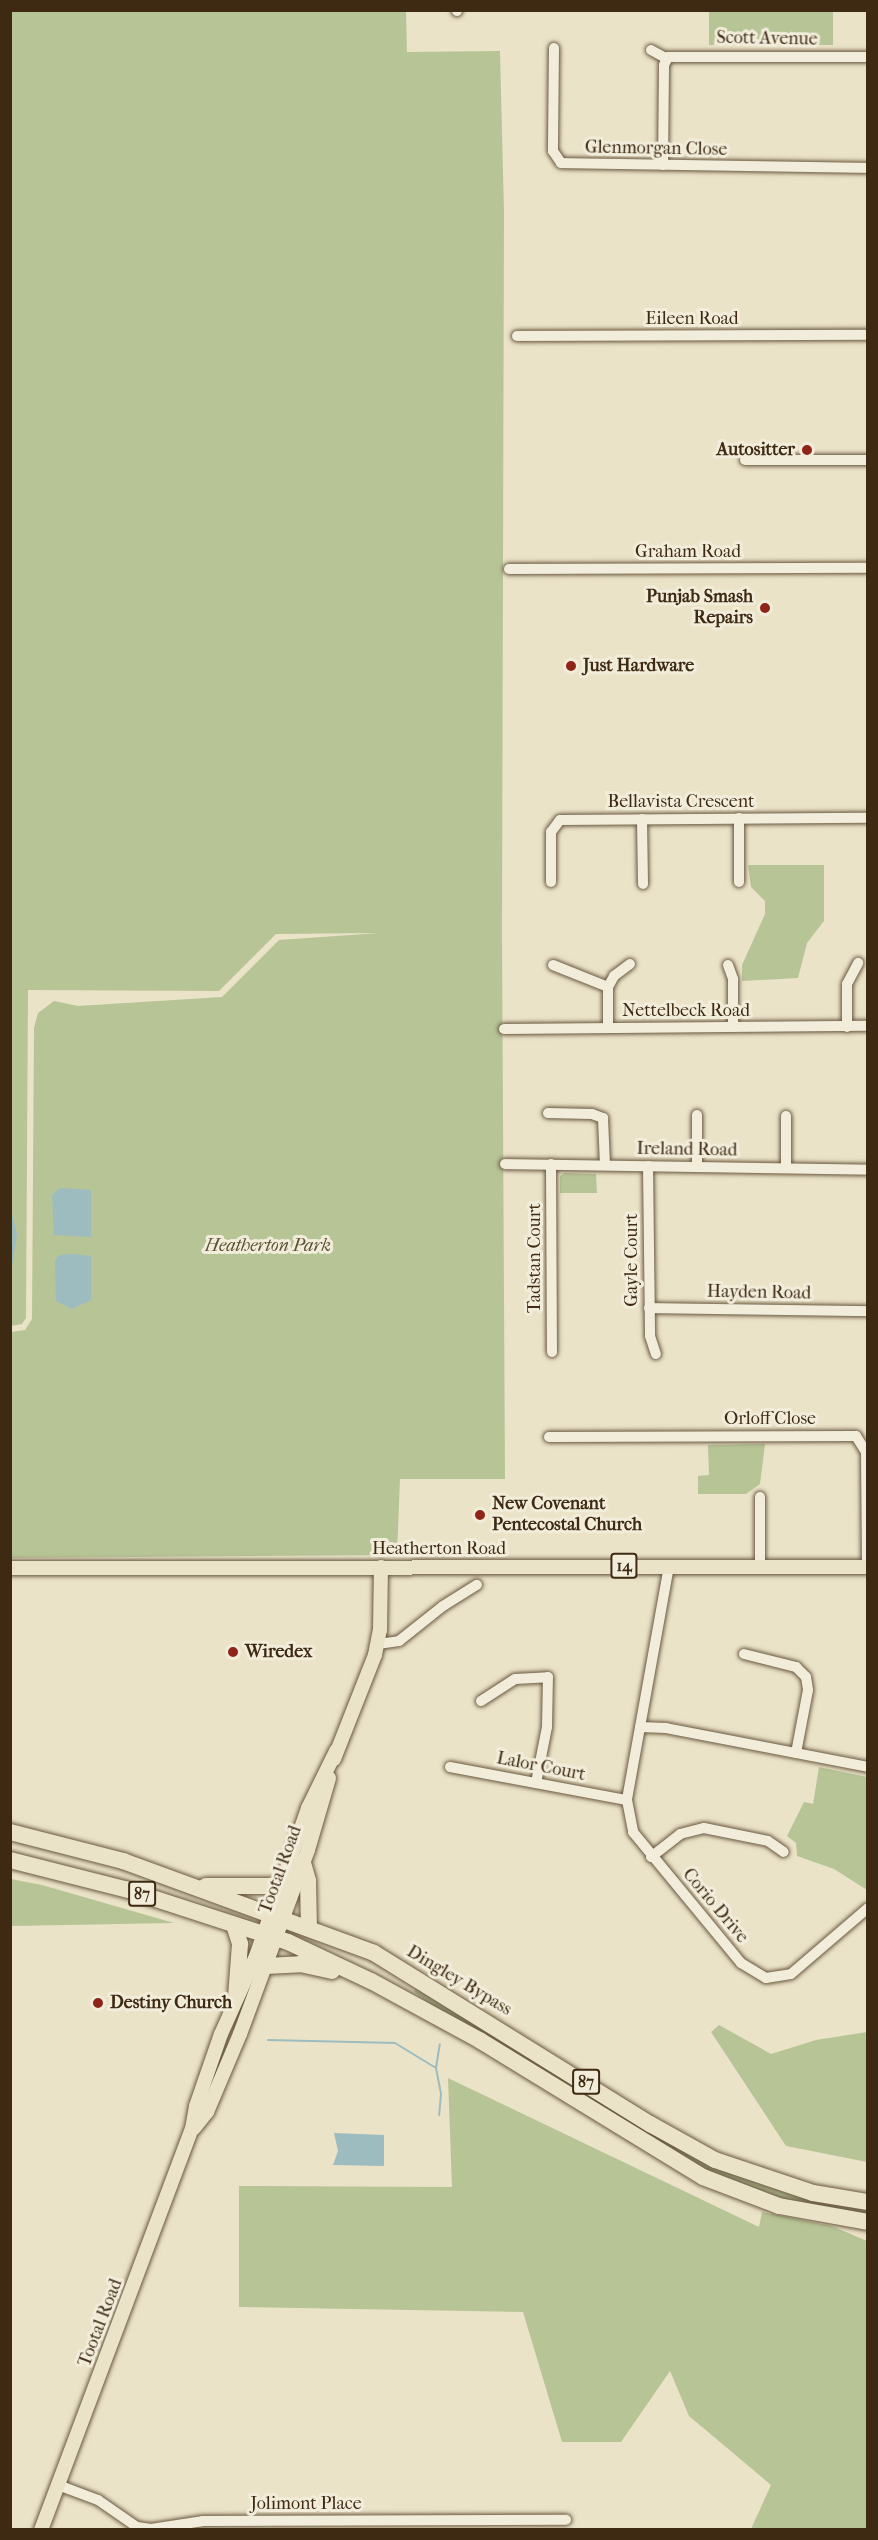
<!DOCTYPE html>
<html>
<head>
<meta charset="utf-8">
<style>
	body { margin:0 }
	#map { position:relative; width:878px; height:2540px; overflow:hidden; background:#ebe3c8; font-family:"IM FELL French Canon",serif }
	div>[style] { position:absolute }
	.green>* { inset:0; background:#b7c496; transform-origin:0 0 }
	.water>* { inset:0; background:#9cbcbf }
	.stream>* { height:2px; margin:-1px; padding:0 1px; transform-origin:1px; border-radius:1px; background:#9cbcbf }
	.roads { filter:drop-shadow(0 0 2px #695840) drop-shadow(0 0 2px #695840) }
	.minor>* { height:10px; margin:-5px; padding:0 5px; transform-origin:5px; border-radius:5px; background:#f2eddb }
	.major>* { height:14px; margin:-7px; padding:0 7px; transform-origin:7px; border-radius:7px; background:#ebe3c8 }
	.highway>* { height:16px; margin:-8px; padding:0 8px; transform-origin:8px; border-radius:8px; background:#ebe3c8 }
	.dots>* { width:16px; height:16px; translate:-50% -50%; box-sizing:border-box; border:3px solid #f2eddb; border-radius:50% }
	span { translate:-50% -50%; white-space:nowrap; text-align:center; line-height:1.15; -webkit-text-stroke:6px #f2eddb; paint-order:stroke }
	.shield-label span { padding:2px 4px; background:#f2eddb; border:2px solid; border-radius:4px; -webkit-text-stroke-width:0 }
	.shield-label { font-size:16px; color:#3e2a13; font-weight:700 }
	.street-label { font-size:18px; color:#3e2a13 }
	.poi-label { font-size:18px; color:#3e2a13; font-weight:700 }
	.right { translate:-100% -50%; text-align:right }
	.left { translate:0 -50%; text-align:left }
	.park-label { font-size:18px; color:#5c5034; font-style:italic }
	.frame { position:absolute; inset:0; border:12px solid #3e2a13; pointer-events:none }
</style>
</head>
<body>
<div id="map">
	<div class="green">
		<i style="clip-path:polygon(11px 11px,406px 11px,407px 52px,500px 51px,504px 212px,502px 931px,505px 1479px,400px 1479px,397px 1555px,11px 1558px,11px 1332px,25px 1330px,32px 1319px,34px 1028px,38px 1013px,54px 1001px,78px 1006px,222px 997px,279px 940px,379px 933px,276px 934px,219px 991px,28px 990px,26px 1318px,22px 1324px,11px 1326px)"></i>
		<i style="left:709px;top:11px;width:124px;height:34px"></i>
		<i style="clip-path:polygon(748px 865px,824px 865px,824px 921px,807px 943px,798px 978px,742px 981px,742px 965px,765px 914px,765px 901px,751px 887px)"></i>
		<i style="clip-path:polygon(564px 1173px,596px 1174px,597px 1193px,560px 1193px,560px 1176px)"></i>
		<i style="clip-path:polygon(765px 1444px,760px 1484px,746px 1494px,698px 1494px,698px 1476px,709px 1475px,708px 1445px)"></i>
		<i style="clip-path:polygon(819px 1767px,867px 1777px,867px 1890px,834px 1869px,797px 1856px,796px 1843px,787px 1836px,804px 1802px,813px 1804px)"></i>
		<i style="clip-path:polygon(11px 1879px,42px 1885px,174px 1923px,11px 1926px)"></i>
		<i style="clip-path:polygon(417px 1987px,711px 2164px,792px 2195px,867px 2208px,867px 2216px,785px 2201px,711px 2174px,445px 2014px,414px 1992px)"></i>
		<i style="clip-path:polygon(719px 2025px,771px 2054px,816px 2040px,867px 2032px,867px 2162px,786px 2146px,711px 2032px)"></i>
		<i style="clip-path:polygon(448px 2078px,759px 2227px,762px 2212px,832px 2226px,867px 2241px,867px 2529px,751px 2529px,771px 2485px,689px 2416px,670px 2371px,621px 2442px,562px 2442px,523px 2312px,239px 2307px,239px 2186px,452px 2187px)"></i>
	</div>
	<div class="water">
		<i style="clip-path:polygon(60px 1188px,91px 1190px,91px 1237px,54px 1235px,52px 1195px)"></i>
		<i style="clip-path:polygon(11px 1211px,17px 1234px,11px 1272px)"></i>
		<i style="clip-path:polygon(73px 1254px,91px 1256px,91px 1300px,72px 1309px,56px 1301px,55px 1261px,59px 1255px)"></i>
		<i style="clip-path:polygon(334px 2133px,384px 2135px,384px 2166px,333px 2165px,338px 2151px)"></i>
	</div>
	<div class="stream">
		<i style="left:268px;top:2040px;width:127px;rotate:1.4deg"></i>
		<i style="left:395px;top:2043px;width:48px;rotate:31.4deg"></i>
		<i style="left:436px;top:2068px;width:24px;rotate:-81deg"></i>
		<i style="left:436px;top:2068px;width:26px;rotate:79deg"></i>
		<i style="left:441px;top:2094px;width:21px;rotate:95deg"></i>
	</div>
	<div class="roads">
		<div class="minor">
			<i style="left:457px;top:11px;width:1px;rotate:-90deg"></i>
			<i style="left:554px;top:48px;width:103px;rotate:90.6deg"></i>
			<i style="left:553px;top:151px;width:14px;rotate:56deg"></i>
			<i style="left:561px;top:163px;width:307px;rotate:0.9deg"></i>
			<i style="left:651px;top:50px;width:18px;rotate:29deg"></i>
			<i style="left:663px;top:165px;width:100px;rotate:-89.4deg"></i>
			<i style="left:664px;top:65px;width:9px;rotate:-63deg"></i>
			<i style="left:668px;top:57px;width:200px"></i>
			<i style="left:517px;top:336px;width:351px;rotate:-0.2deg"></i>
			<i style="left:745px;top:460px;width:123px"></i>
			<i style="left:509px;top:569px;width:359px;rotate:-0.2deg"></i>
			<i style="left:739px;top:818px;width:64px;rotate:90deg"></i>
			<i style="left:642px;top:819px;width:65px;rotate:89.1deg"></i>
			<i style="left:551px;top:882px;width:50px;rotate:-90deg"></i>
			<i style="left:551px;top:832px;width:15px;rotate:-53deg"></i>
			<i style="left:560px;top:820px;width:308px;rotate:-0.4deg"></i>
			<i style="left:553px;top:965px;width:59px;rotate:21.8deg"></i>
			<i style="left:608px;top:987px;width:41px;rotate:90deg"></i>
			<i style="left:728px;top:965px;width:15px;rotate:70deg"></i>
			<i style="left:733px;top:979px;width:48px;rotate:90deg"></i>
			<i style="left:608px;top:987px;width:13px;rotate:-61deg"></i>
			<i style="left:614px;top:976px;width:20px;rotate:-37deg"></i>
			<i style="left:847px;top:1027px;width:43px;rotate:-90deg"></i>
			<i style="left:847px;top:984px;width:24px;rotate:-62deg"></i>
			<i style="left:504px;top:1029px;width:364px;rotate:-0.5deg"></i>
			<i style="left:548px;top:1113px;width:44px;rotate:1.3deg"></i>
			<i style="left:592px;top:1114px;width:12px;rotate:20deg"></i>
			<i style="left:603px;top:1118px;width:47px;rotate:87.6deg"></i>
			<i style="left:505px;top:1164px;width:363px;rotate:0.9deg"></i>
			<i style="left:551px;top:1164px;width:188px;rotate:89.7deg"></i>
			<i style="left:648px;top:1166px;width:170px;rotate:89.3deg"></i>
			<i style="left:650px;top:1336px;width:19px;rotate:72deg"></i>
			<i style="left:697px;top:1167px;width:52px;rotate:-90deg"></i>
			<i style="left:786px;top:1168px;width:52px;rotate:-90deg"></i>
			<i style="left:649px;top:1308px;width:219px;rotate:0.8deg"></i>
			<i style="left:549px;top:1437px;width:307px;rotate:-0.2deg"></i>
			<i style="left:856px;top:1436px;width:19px;rotate:58deg"></i>
			<i style="left:866px;top:1452px;width:115px;rotate:89.5deg"></i>
			<i style="left:760px;top:1497px;width:68px;rotate:90deg"></i>
			<i style="left:669px;top:1566px;width:238px;rotate:100.2deg"></i>
			<i style="left:627px;top:1800px;width:33px;rotate:79deg"></i>
			<i style="left:633px;top:1832px;width:170px;rotate:50.5deg"></i>
			<i style="left:741px;top:1963px;width:29px;rotate:31deg"></i>
			<i style="left:766px;top:1978px;width:25px;rotate:-9deg"></i>
			<i style="left:791px;top:1974px;width:101px;rotate:-40.6deg"></i>
			<i style="left:378px;top:1644px;width:21px;rotate:-8deg"></i>
			<i style="left:399px;top:1641px;width:56px;rotate:-38.5deg"></i>
			<i style="left:443px;top:1606px;width:40px;rotate:-32deg"></i>
			<i style="left:744px;top:1654px;width:54px;rotate:14deg"></i>
			<i style="left:796px;top:1667px;width:14px;rotate:45deg"></i>
			<i style="left:806px;top:1677px;width:13px;rotate:81deg"></i>
			<i style="left:808px;top:1690px;width:64px;rotate:100.8deg"></i>
			<i style="left:481px;top:1701px;width:40px;rotate:-32.9deg"></i>
			<i style="left:515px;top:1679px;width:33px;rotate:-3deg"></i>
			<i style="left:640px;top:1727px;width:26px;rotate:2deg"></i>
			<i style="left:666px;top:1728px;width:206px;rotate:10.9deg"></i>
			<i style="left:450px;top:1767px;width:180px;rotate:10.6deg"></i>
			<i style="left:536px;top:1783px;width:57px;rotate:-78.9deg"></i>
			<i style="left:547px;top:1727px;width:50px;rotate:-88.9deg"></i>
			<i style="left:651px;top:1857px;width:37px;rotate:-38deg"></i>
			<i style="left:680px;top:1834px;width:25px;rotate:-14deg"></i>
			<i style="left:704px;top:1828px;width:65px;rotate:11.5deg"></i>
			<i style="left:768px;top:1841px;width:19px;rotate:35deg"></i>
			<i style="left:58px;top:2485px;width:43px;rotate:20.6deg"></i>
			<i style="left:98px;top:2500px;width:47px;rotate:34.7deg"></i>
			<i style="left:137px;top:2527px;width:14px;rotate:8deg"></i>
			<i style="left:151px;top:2529px;width:53px;rotate:-8.7deg"></i>
			<i style="left:203px;top:2521px;width:363px;rotate:-0.2deg"></i>
		</div>
		<div class="major">
			<i style="left:10px;top:1568px;width:858px;rotate:-0.07deg"></i>
			<i style="left:334px;top:1759px;width:112px;rotate:-68.5deg"></i>
			<i style="left:375px;top:1655px;width:25px;rotate:-79deg"></i>
			<i style="left:380px;top:1630px;width:63px;rotate:-89.1deg"></i>
			<i style="left:194px;top:2128px;width:21px;rotate:-51deg"></i>
			<i style="left:207px;top:2112px;width:85px;rotate:-67.1deg"></i>
			<i style="left:240px;top:2034px;width:196px;rotate:-69.7deg"></i>
			<i style="left:308px;top:1850px;width:75px;rotate:-73.7deg"></i>
			<i style="left:41px;top:2530px;width:428px;rotate:-69.4deg"></i>
			<i style="left:192px;top:2129px;width:23px;rotate:-80deg"></i>
			<i style="left:196px;top:2106px;width:76px;rotate:-70.9deg"></i>
			<i style="left:221px;top:2034px;width:85px;rotate:-65.8deg"></i>
			<i style="left:256px;top:1956px;width:157px;rotate:-70.6deg"></i>
			<i style="left:308px;top:1808px;width:64px;rotate:-63.8deg"></i>
		</div>
		<div class="highway">
			<i style="left:10px;top:1832px;width:117px;rotate:14.4deg"></i>
			<i style="left:123px;top:1861px;width:267px;rotate:20.1deg"></i>
			<i style="left:374px;top:1953px;width:325px;rotate:31.8deg"></i>
			<i style="left:650px;top:2124px;width:74px;rotate:29deg"></i>
			<i style="left:715px;top:2160px;width:103px;rotate:18.6deg"></i>
			<i style="left:813px;top:2193px;width:56px;rotate:9.3deg"></i>
			<i style="left:10px;top:1860px;width:119px;rotate:14.2deg"></i>
			<i style="left:125px;top:1889px;width:171px;rotate:18deg"></i>
			<i style="left:288px;top:1942px;width:92px;rotate:25.2deg"></i>
			<i style="left:371px;top:1981px;width:125px;rotate:28.6deg"></i>
			<i style="left:481px;top:2041px;width:260px;rotate:31.5deg"></i>
			<i style="left:703px;top:2177px;width:81px;rotate:20.9deg"></i>
			<i style="left:779px;top:2206px;width:90px;rotate:10.2deg"></i>
			<i style="left:303px;top:1863px;width:19px;rotate:74deg"></i>
			<i style="left:308px;top:1881px;width:46px;rotate:88.8deg"></i>
			<i style="left:206px;top:1886px;width:73px"></i>
			<i style="left:234px;top:1925px;width:20px;rotate:72deg"></i>
			<i style="left:240px;top:1944px;width:53px;rotate:94.3deg"></i>
			<i style="left:266px;top:1966px;width:34px;rotate:-3deg"></i>
			<i style="left:300px;top:1964px;width:33px;rotate:12deg"></i>
		</div>
	</div>
	<div class="dots">
		<i style="left:807px;top:450px;background:#8f2418"></i>
		<i style="left:765px;top:608px;background:#8f2418"></i>
		<i style="left:571px;top:666px;background:#8f2418"></i>
		<i style="left:480px;top:1515px;background:#8f2418"></i>
		<i style="left:233px;top:1652px;background:#8f2418"></i>
		<i style="left:98px;top:2003px;background:#8f2418"></i>
	</div>
	<div class="shield-label">
		<span style="left:624px;top:1566px">14</span>
		<span style="left:142px;top:1894px">87</span>
		<span style="left:586px;top:2082px">87</span>
	</div>
	<div class="street-label">
		<span style="left:767px;top:39px;rotate:1deg">Scott Avenue</span>
		<span style="left:656px;top:149px;rotate:1deg">Glenmorgan Close</span>
		<span style="left:692px;top:319px">Eileen Road</span>
		<span style="left:688px;top:552px">Graham Road</span>
		<span style="left:681px;top:802px">Bellavista Crescent</span>
		<span style="left:686px;top:1011px">Nettelbeck Road</span>
		<span style="left:687px;top:1150px;rotate:1deg">Ireland Road</span>
		<span style="left:535px;top:1258px;rotate:-90deg">Tadstan Court</span>
		<span style="left:632px;top:1260px;rotate:-90deg">Gayle Court</span>
		<span style="left:759px;top:1293px;rotate:1deg">Hayden Road</span>
		<span style="left:770px;top:1419px">Orloff Close</span>
		<span style="left:439px;top:1549px">Heatherton Road</span>
		<span style="left:541px;top:1767px;rotate:11deg">Lalor Court</span>
		<span style="left:281px;top:1870px;rotate:-70deg">Tootal Road</span>
		<span style="left:715px;top:1906px;rotate:50deg">Corio Drive</span>
		<span style="left:459px;top:1981px;rotate:31deg">Dingley Bypass</span>
		<span style="left:101px;top:2323px;rotate:-69deg">Tootal Road</span>
		<span style="left:306px;top:2504px">Jolimont Place</span>
	</div>
	<div class="poi-label">
		<span class="right" style="left:795px;top:450px">Autositter</span>
		<span class="right" style="left:753px;top:608px">Punjab Smash<br>Repairs</span>
		<span class="left" style="left:583px;top:666px">Just Hardware</span>
		<span class="left" style="left:492px;top:1515px">New Covenant<br>Pentecostal Church</span>
		<span class="left" style="left:245px;top:1652px">Wiredex</span>
		<span class="left" style="left:110px;top:2003px">Destiny Church</span>
	</div>
	<div class="park-label">
		<span style="left:268px;top:1246px">Heatherton Park</span>
	</div>
	<div class="frame"></div>
</div>
</body>
</html>
